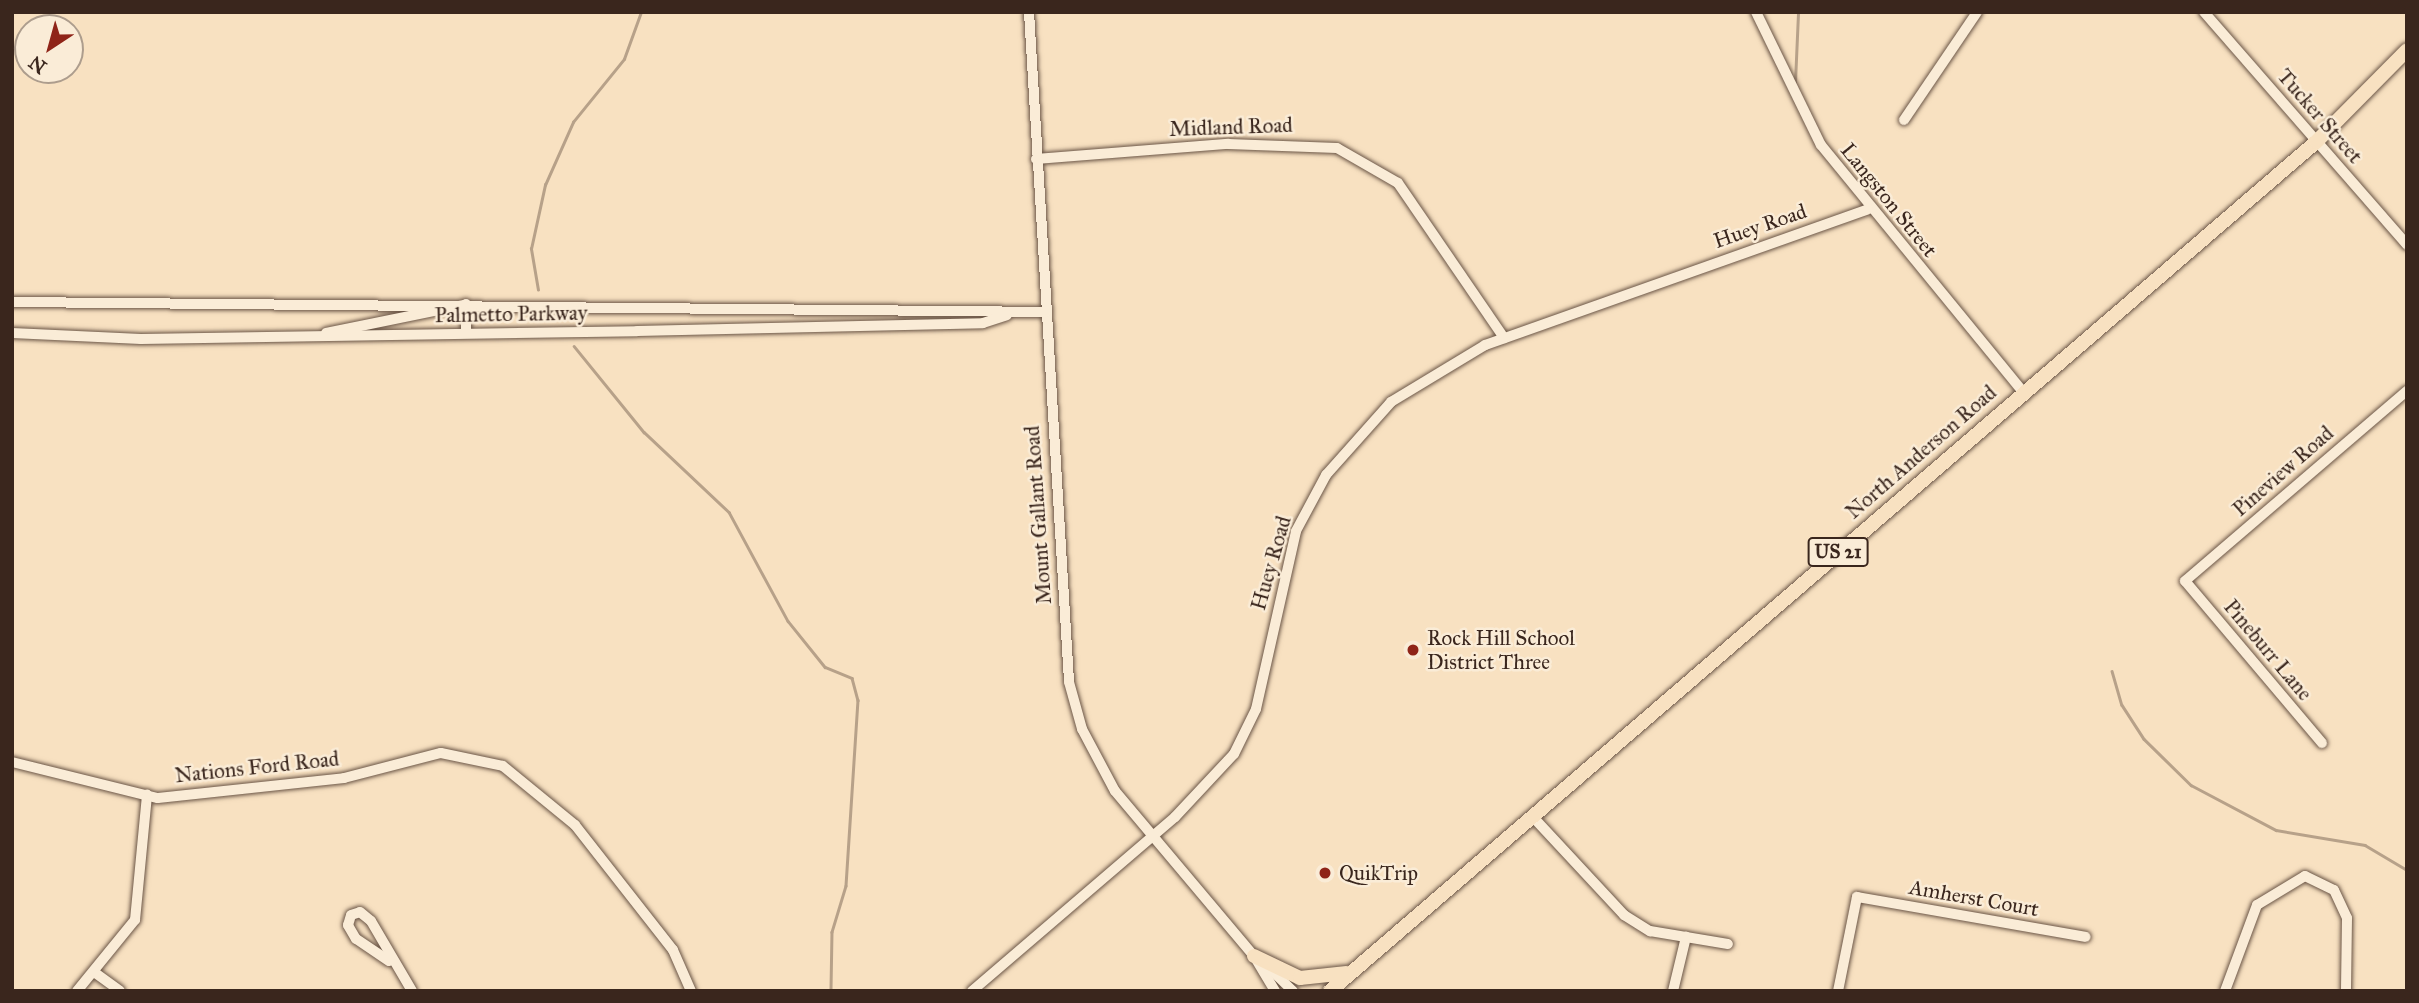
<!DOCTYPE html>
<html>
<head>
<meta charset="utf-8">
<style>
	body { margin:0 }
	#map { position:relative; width:2419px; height:1003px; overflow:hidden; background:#f8e1c1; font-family:"IM FELL Great Primer",serif }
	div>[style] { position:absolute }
	.stream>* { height:2.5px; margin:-1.25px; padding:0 1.25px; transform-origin:1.25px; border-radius:1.25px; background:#b7a189 }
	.roads { filter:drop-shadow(0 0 2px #6a5546) drop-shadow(0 0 2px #6a5546) }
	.minor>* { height:10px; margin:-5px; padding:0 5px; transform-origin:5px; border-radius:5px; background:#faecd7 }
	.major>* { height:14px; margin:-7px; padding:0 7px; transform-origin:7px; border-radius:7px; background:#f8e1c1 }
	.dots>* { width:19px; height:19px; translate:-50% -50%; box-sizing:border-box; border:4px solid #faecd7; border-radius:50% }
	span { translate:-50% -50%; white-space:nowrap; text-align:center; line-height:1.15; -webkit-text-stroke:5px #faecd7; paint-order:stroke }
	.shield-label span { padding:2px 5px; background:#faecd7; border:2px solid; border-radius:5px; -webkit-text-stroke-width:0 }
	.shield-label { font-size:19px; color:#3a261d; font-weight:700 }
	.street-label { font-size:21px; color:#3a261d }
	.poi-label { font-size:21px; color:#3a261d }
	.left { translate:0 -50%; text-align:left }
	.frame { position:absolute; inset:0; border:14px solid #3a261d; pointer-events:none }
	.north { position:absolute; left:14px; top:14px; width:70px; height:70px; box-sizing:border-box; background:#faecd7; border:2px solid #ad9d8d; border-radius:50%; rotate:216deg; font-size:19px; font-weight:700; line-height:28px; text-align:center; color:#3a261d }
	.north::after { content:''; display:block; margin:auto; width:24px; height:32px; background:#8f2418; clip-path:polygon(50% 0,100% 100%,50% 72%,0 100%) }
</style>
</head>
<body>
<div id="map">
	<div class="stream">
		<i style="left:1795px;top:82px;width:70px;rotate:-87.5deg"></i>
		<i style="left:538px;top:290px;width:42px;rotate:-99.7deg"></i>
		<i style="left:531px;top:249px;width:66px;rotate:-77.7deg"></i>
		<i style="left:545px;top:185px;width:69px;rotate:-66deg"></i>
		<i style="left:573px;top:122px;width:81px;rotate:-51deg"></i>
		<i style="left:624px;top:59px;width:50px;rotate:-70.1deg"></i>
		<i style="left:574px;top:346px;width:111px;rotate:50.9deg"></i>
		<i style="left:644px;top:432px;width:117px;rotate:43.3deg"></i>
		<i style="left:729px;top:512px;width:124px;rotate:61.6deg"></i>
		<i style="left:788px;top:621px;width:59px;rotate:51.2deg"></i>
		<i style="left:825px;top:667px;width:29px;rotate:22deg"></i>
		<i style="left:852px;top:678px;width:23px;rotate:75deg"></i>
		<i style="left:858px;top:700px;width:186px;rotate:93.7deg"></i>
		<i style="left:846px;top:886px;width:48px;rotate:106.9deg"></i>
		<i style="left:832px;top:932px;width:59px;rotate:91deg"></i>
		<i style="left:2112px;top:671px;width:35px;rotate:74deg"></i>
		<i style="left:2122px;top:705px;width:40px;rotate:57.1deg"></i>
		<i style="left:2144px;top:739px;width:66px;rotate:44.4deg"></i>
		<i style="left:2191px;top:785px;width:96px;rotate:27.9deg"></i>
		<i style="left:2276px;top:830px;width:90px;rotate:9.6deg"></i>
		<i style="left:2365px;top:845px;width:49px;rotate:30.8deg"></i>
	</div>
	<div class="roads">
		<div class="minor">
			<i style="left:1029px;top:12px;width:671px;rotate:86.58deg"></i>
			<i style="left:1069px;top:682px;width:49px;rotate:74.5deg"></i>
			<i style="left:1082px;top:729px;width:70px;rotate:62deg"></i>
			<i style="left:1115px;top:791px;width:216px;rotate:49.9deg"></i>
			<i style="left:1254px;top:956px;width:41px;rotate:59deg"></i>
			<i style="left:1756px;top:12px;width:148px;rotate:64deg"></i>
			<i style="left:1821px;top:145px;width:319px;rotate:50.7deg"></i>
			<i style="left:2204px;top:12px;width:309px;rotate:48.9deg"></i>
			<i style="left:1904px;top:120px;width:130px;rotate:-55.9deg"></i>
			<i style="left:1036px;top:159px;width:193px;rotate:-4.5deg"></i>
			<i style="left:1228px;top:144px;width:109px;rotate:2.1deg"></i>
			<i style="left:1337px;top:148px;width:70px;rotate:29.8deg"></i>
			<i style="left:1398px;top:183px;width:188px;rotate:55.6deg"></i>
			<i style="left:12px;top:302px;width:1034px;rotate:0.55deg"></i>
			<i style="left:12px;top:333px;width:129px;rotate:2.7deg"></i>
			<i style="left:141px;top:339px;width:496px;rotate:-0.9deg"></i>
			<i style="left:637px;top:331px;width:346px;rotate:-1.3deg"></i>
			<i style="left:983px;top:323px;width:25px;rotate:-18deg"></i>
			<i style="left:326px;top:333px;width:141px;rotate:-11.5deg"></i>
			<i style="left:466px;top:333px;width:29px;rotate:-90deg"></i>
			<i style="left:2322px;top:743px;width:212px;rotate:-130.2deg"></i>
			<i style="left:2185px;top:581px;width:292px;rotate:-40.6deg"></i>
			<i style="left:12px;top:762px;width:150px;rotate:13.9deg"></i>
			<i style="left:158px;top:798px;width:187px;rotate:-6.1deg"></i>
			<i style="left:344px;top:778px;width:100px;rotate:-14.5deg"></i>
			<i style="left:441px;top:753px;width:63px;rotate:11.8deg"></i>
			<i style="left:503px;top:766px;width:93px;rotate:39.3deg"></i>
			<i style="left:575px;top:825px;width:159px;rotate:51.9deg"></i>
			<i style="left:673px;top:950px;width:45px;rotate:66.3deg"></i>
			<i style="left:1533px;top:817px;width:134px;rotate:47.1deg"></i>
			<i style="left:1624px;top:915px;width:31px;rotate:32deg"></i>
			<i style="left:1650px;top:931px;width:79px;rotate:9.5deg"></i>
			<i style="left:389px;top:961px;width:40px;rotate:-146deg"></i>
			<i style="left:356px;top:939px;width:16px;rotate:-120deg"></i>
			<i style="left:348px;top:925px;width:10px;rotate:-73deg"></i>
			<i style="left:351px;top:915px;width:9px;rotate:-18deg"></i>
			<i style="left:360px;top:912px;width:14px;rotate:39deg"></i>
			<i style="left:371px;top:921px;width:81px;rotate:59.6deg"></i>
			<i style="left:1267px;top:966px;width:36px;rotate:44deg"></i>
			<i style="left:94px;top:972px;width:32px;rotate:36deg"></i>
			<i style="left:77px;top:991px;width:92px;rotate:-50.8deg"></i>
			<i style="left:135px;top:920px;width:126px;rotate:-84.5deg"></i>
			<i style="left:972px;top:991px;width:267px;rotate:-40.6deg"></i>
			<i style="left:1175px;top:817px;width:86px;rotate:-46.9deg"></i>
			<i style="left:1234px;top:754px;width:50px;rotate:-63.9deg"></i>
			<i style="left:1256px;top:709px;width:182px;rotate:-77.3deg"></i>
			<i style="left:1296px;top:531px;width:64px;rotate:-61.8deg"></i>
			<i style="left:1326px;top:475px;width:98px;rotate:-48.3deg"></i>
			<i style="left:1391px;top:402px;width:110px;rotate:-31.2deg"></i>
			<i style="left:1485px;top:345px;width:406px;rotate:-19.5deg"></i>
			<i style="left:1673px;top:991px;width:56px;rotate:-76.5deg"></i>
			<i style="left:1838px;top:991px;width:96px;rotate:-78.6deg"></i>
			<i style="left:1857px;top:897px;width:232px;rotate:9.9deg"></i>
			<i style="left:2225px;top:991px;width:92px;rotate:-69.6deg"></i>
			<i style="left:2257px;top:905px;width:56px;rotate:-31.1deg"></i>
			<i style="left:2305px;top:876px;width:32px;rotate:26deg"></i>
			<i style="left:2334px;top:890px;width:31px;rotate:65deg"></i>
			<i style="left:2347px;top:918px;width:73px;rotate:90.8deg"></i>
		</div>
		<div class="major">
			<i style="left:1254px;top:956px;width:51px;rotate:25.6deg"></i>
			<i style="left:1300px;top:978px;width:47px;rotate:-6.1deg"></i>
			<i style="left:1330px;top:991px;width:1301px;rotate:-40.73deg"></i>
			<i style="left:2316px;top:142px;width:129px;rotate:-45.3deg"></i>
		</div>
	</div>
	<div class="dots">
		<i style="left:1413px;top:650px;background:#8f2418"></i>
		<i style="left:1325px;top:873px;background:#8f2418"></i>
	</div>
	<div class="shield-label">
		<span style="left:1838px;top:552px">US 21</span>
	</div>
	<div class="street-label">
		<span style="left:2320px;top:116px;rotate:49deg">Tucker Street</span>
		<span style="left:1231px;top:127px;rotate:-2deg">Midland Road</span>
		<span style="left:1889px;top:200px;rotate:51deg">Langston Street</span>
		<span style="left:1760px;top:226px;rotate:-19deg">Huey Road</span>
		<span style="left:511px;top:314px;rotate:-1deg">Palmetto Parkway</span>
		<span style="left:1921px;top:452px;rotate:-41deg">North Anderson Road</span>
		<span style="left:2283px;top:471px;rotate:-41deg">Pineview Road</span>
		<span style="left:1038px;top:515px;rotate:-94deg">Mount Gallant Road</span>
		<span style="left:1271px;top:563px;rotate:-74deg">Huey Road</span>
		<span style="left:2268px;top:650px;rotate:50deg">Pineburr Lane</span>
		<span style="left:257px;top:767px;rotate:-6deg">Nations Ford Road</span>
		<span style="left:1974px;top:898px;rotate:10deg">Amherst Court</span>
	</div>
	<div class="poi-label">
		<span class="left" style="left:1427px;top:650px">Rock Hill School<br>District Three</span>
		<span class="left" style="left:1339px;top:873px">QuikTrip</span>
	</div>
	<div class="frame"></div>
	<div class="north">N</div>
</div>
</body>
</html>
